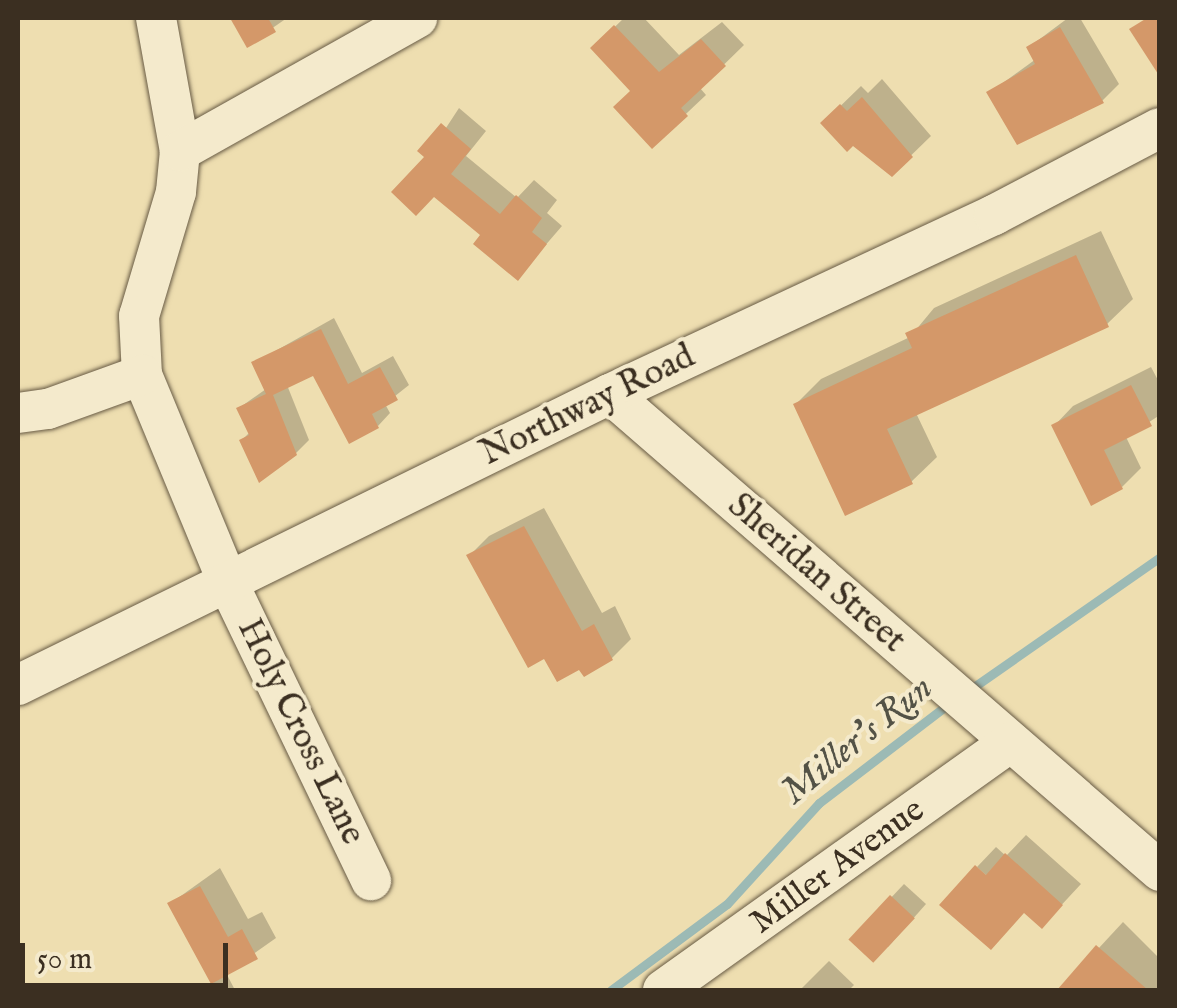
<!DOCTYPE html>
<html>
<head>
<meta charset="utf-8">
<style>
	body { margin:0 }
	#map { position:relative; width:1177px; height:1008px; overflow:hidden; background:#eedeb0; font-family:"IM FELL English",serif }
	div>[style] { position:absolute }
	.shadow>* { inset:0; background:#0003 }
	.stream>* { height:9px; margin:-4.5px; padding:0 4.5px; transform-origin:4.5px; border-radius:4.5px; background:#9cbab5 }
	.building>* { inset:0; background:#d49869; transform-origin:0 0 }
	.roads { filter:drop-shadow(0 0 2px #685b45) drop-shadow(0 0 2px #685b45) }
	.minor>* { height:40px; margin:-20px; padding:0 20px; transform-origin:20px; border-radius:20px; background:#f4eacc }
	span { translate:-50% -50%; white-space:nowrap; text-align:center; line-height:1.15; -webkit-text-stroke:8px #f4eacc; paint-order:stroke }
	.street-label { font-size:35px; color:#3b2f21 }
	.water-label { font-size:38px; color:#535246; font-style:italic }
	.frame { position:absolute; inset:0; border:20px solid #3b2f21; pointer-events:none }
	.scale { position:absolute; left:20px; top:943px; width:208px; height:45px; box-sizing:border-box; border:5px solid #3b2f21; border-top:0; padding-left:12px; font-size:30px; line-height:35px; white-space:nowrap; color:#3b2f21; -webkit-text-stroke:8px #f4eacc; paint-order:stroke }
</style>
</head>
<body>
<div id="map">
	<div class="shadow">
		<i style="clip-path:polygon(233px 18px,287px 18px,248px 45px)"></i>
		<i style="clip-path:polygon(624px 18px,644px 18px,679px 55px,722px 22px,744px 45px,700px 88px,706px 95px,653px 145px,633px 90px,593px 48px)"></i>
		<i style="clip-path:polygon(1068px 18px,1080px 18px,1119px 84px,1102px 101px,1071px 119px,989px 93px,1036px 59px,1029px 47px)"></i>
		<i style="clip-path:polygon(882px 79px,931px 136px,892px 174px,823px 123px,861px 86px,868px 93px)"></i>
		<i style="clip-path:polygon(459px 108px,486px 131px,466px 156px,517px 198px,534px 180px,557px 200px,547px 213px,562px 226px,518px 277px,427px 157px)"></i>
		<i style="clip-path:polygon(1101px 231px,1133px 299px,1107px 324px,916px 413px,937px 457px,911px 482px,796px 404px,821px 379px,910px 337px,934px 308px)"></i>
		<i style="clip-path:polygon(334px 318px,362px 373px,393px 356px,409px 385px,385px 404px,390px 413px,378px 426px,314px 372px,287px 385px,309px 440px,296px 453px,242px 440px,250px 432px,239px 408px,266px 389px,254px 363px)"></i>
		<i style="clip-path:polygon(1151px 367px,1160px 384px,1160px 415px,1126px 437px,1141px 468px,1122px 487px,1054px 426px,1073px 406px)"></i>
		<i style="clip-path:polygon(544px 508px,602px 613px,615px 606px,631px 639px,612px 658px,580px 666px,545px 655px,470px 555px,489px 536px)"></i>
		<i style="clip-path:polygon(1026px 835px,1081px 884px,1042px 926px,977px 867px,996px 847px,1006px 856px)"></i>
		<i style="clip-path:polygon(220px 868px,248px 919px,262px 912px,276px 938px,226px 973px,235px 990px,201px 990px,214px 984px,171px 903px)"></i>
		<i style="clip-path:polygon(904px 884px,926px 904px,888px 947px,852px 939px)"></i>
		<i style="clip-path:polygon(1123px 922px,1160px 959px,1160px 990px,1060px 990px)"></i>
		<i style="clip-path:polygon(829px 961px,854px 985px,849px 990px,800px 990px)"></i>
		<i style="clip-path:polygon(176px 983px,180px 990px,161px 990px)"></i>
	</div>
	<div class="stream">
		<i style="left:968px;top:691px;width:234px;rotate:-34.9deg"></i>
		<i style="left:611px;top:990px;width:144px;rotate:-36.6deg"></i>
		<i style="left:727px;top:904px;width:137px;rotate:-47.7deg"></i>
		<i style="left:819px;top:803px;width:166px;rotate:-37.4deg"></i>
	</div>
	<div class="building">
		<i style="clip-path:polygon(230px 18px,268px 18px,276px 32px,247px 48px)"></i>
		<i style="clip-path:polygon(1147px 18px,1160px 18px,1160px 77px,1129px 29px)"></i>
		<i style="clip-path:polygon(614px 25px,659px 72px,701px 39px,726px 66px,681px 108px,688px 116px,652px 149px,613px 107px,630px 91px,590px 48px)"></i>
		<i style="clip-path:polygon(1060px 27px,1104px 103px,1017px 145px,986px 92px,1035px 64px,1026px 47px)"></i>
		<i style="clip-path:polygon(862px 97px,913px 157px,892px 177px,853px 146px,847px 152px,820px 123px,840px 104px,847px 111px)"></i>
		<i style="clip-path:polygon(441px 123px,471px 149px,451px 174px,500px 214px,516px 195px,542px 218px,532px 232px,547px 244px,518px 281px,473px 244px,480px 235px,434px 197px,416px 216px,391px 192px,424px 157px,417px 151px)"></i>
		<i style="clip-path:polygon(1076px 255px,1109px 327px,887px 429px,913px 484px,845px 516px,793px 404px,912px 348px,905px 333px)"></i>
		<i style="clip-path:polygon(321px 329px,348px 384px,380px 367px,398px 400px,372px 414px,379px 428px,349px 444px,313px 376px,273px 395px,297px 455px,259px 483px,239px 440px,249px 435px,236px 408px,266px 394px,251px 362px)"></i>
		<i style="clip-path:polygon(1131px 385px,1152px 426px,1104px 450px,1123px 489px,1091px 506px,1051px 425px)"></i>
		<i style="clip-path:polygon(524px 526px,582px 631px,594px 624px,613px 660px,584px 677px,579px 670px,557px 682px,544px 659px,528px 668px,466px 555px)"></i>
		<i style="clip-path:polygon(1005px 853px,1063px 905px,1042px 929px,1024px 913px,991px 950px,939px 905px,975px 865px,986px 875px)"></i>
		<i style="clip-path:polygon(200px 886px,228px 937px,242px 929px,258px 959px,211px 984px,167px 903px)"></i>
		<i style="left:890px;top:895px;width:34px;height:61px;rotate:43deg"></i>
		<i style="clip-path:polygon(1096px 945px,1148px 990px,1057px 990px)"></i>
	</div>
	<div class="roads">
		<div class="minor">
			<i style="left:156px;top:18px;width:135px;rotate:79.8deg"></i>
			<i style="left:180px;top:151px;width:41px;rotate:95.6deg"></i>
			<i style="left:176px;top:192px;width:129px;rotate:106.6deg"></i>
			<i style="left:139px;top:316px;width:59px;rotate:87.1deg"></i>
			<i style="left:142px;top:375px;width:225px;rotate:67.5deg"></i>
			<i style="left:228px;top:583px;width:330px;rotate:64.3deg"></i>
			<i style="left:180px;top:151px;width:272px;rotate:-29.3deg"></i>
			<i style="left:610px;top:394px;width:728px;rotate:40.93deg"></i>
			<i style="left:18px;top:413px;width:30px;rotate:-8deg"></i>
			<i style="left:48px;top:409px;width:100px;rotate:-19.9deg"></i>
			<i style="left:18px;top:685px;width:660px;rotate:-26.18deg"></i>
			<i style="left:610px;top:394px;width:424px;rotate:-25deg"></i>
			<i style="left:994px;top:215px;width:187px;rotate:-27.7deg"></i>
			<i style="left:663px;top:990px;width:427px;rotate:-35.5deg"></i>
		</div>
	</div>
	<div class="street-label">
		<span style="left:588px;top:406px;rotate:-26deg">Northway Road</span>
		<span style="left:816px;top:574px;rotate:41deg">Sheridan Street</span>
		<span style="left:300px;top:732px;rotate:64deg">Holy Cross Lane</span>
		<span style="left:838px;top:867px;rotate:-36deg">Miller Avenue</span>
	</div>
	<div class="water-label">
		<span style="left:858px;top:741px;rotate:-39deg">Miller's Run</span>
	</div>
	<div class="frame"></div>
	<div class="scale">50 m</div>
</div>
</body>
</html>
